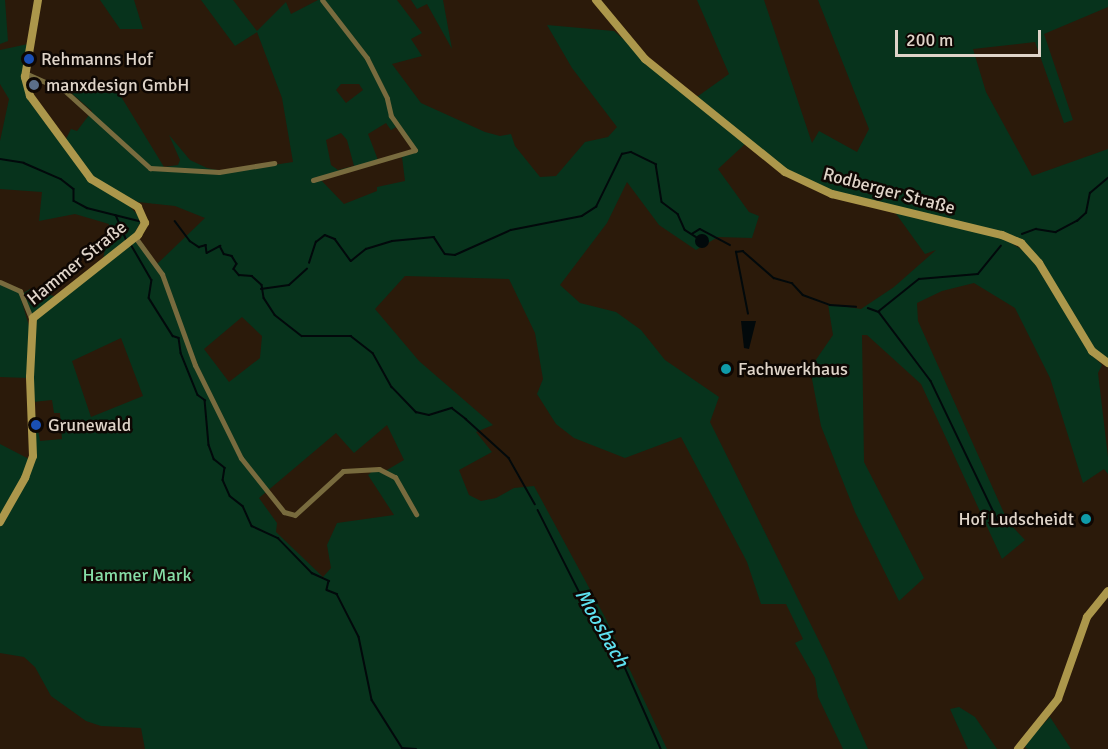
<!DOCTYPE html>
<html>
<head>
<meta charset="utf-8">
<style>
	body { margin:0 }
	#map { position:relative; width:1108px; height:749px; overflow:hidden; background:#2b1a0a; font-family:Signika,sans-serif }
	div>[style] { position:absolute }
	.green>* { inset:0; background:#07331c }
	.water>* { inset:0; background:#02090b }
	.round { border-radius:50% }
	.stream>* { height:1.5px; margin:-0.75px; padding:0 0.75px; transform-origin:0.75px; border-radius:0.75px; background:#02090b }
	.street>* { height:5px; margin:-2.5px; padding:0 2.5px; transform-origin:2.5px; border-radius:2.5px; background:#786b3e }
	.secondary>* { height:8px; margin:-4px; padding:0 4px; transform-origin:4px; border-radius:4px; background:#ac974b }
	.dots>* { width:16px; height:16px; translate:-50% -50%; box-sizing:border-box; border:3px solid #0e0703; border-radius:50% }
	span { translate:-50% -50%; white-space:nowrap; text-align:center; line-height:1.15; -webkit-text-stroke:5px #0e0703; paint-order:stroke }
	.poi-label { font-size:18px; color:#dfd4c9 }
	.left { translate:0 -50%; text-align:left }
	.right { translate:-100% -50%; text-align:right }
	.street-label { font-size:18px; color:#dfd4c9 }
	.park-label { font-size:18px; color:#86dda6 }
	.water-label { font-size:20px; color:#5ee1ef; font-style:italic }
	.scale { position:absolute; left:895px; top:30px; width:146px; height:27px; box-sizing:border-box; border:3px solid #dfd4c9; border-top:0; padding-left:8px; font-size:18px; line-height:21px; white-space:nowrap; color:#dfd4c9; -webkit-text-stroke:4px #0e0703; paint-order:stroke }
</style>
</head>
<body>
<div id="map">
	<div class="green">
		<i style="clip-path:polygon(0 0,5px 0,8px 41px,0 44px)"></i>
		<i style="clip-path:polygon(100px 0,134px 0,143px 29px,120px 29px)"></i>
		<i style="clip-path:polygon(evenodd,201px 0,233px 0,257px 31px,286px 2px,291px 14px,318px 0,397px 0,422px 33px,411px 39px,422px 56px,392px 64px,421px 103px,485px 132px,500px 136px,511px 134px,515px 146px,540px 177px,556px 176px,585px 142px,608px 137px,617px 127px,572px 68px,547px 25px,614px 31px,745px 144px,718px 169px,749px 212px,759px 216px,752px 238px,718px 237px,696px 250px,659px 225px,627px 182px,607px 223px,560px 285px,580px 303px,616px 312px,641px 330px,665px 360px,719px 397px,710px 422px,828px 659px,868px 749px,843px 749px,818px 697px,815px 678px,795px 643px,803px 639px,786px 604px,761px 604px,747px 562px,681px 437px,625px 458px,574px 438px,556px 424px,537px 394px,543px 379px,535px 333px,509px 279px,405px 276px,375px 309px,419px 361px,493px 425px,476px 432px,492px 452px,459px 470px,469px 495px,481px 501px,496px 498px,514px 488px,534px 486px,606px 619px,667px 749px,145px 749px,141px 728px,101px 726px,86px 721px,51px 696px,35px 667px,24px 657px,0 653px,0 444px,29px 459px,30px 456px,28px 378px,0 377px,0 283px,19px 292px,29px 326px,135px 240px,156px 265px,205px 218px,175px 206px,138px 202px,92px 178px,65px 141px,71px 129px,77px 131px,92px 111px,69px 91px,114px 85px,164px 167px,178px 165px,180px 160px,169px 135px,190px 160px,207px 168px,227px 172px,293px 162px,282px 98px,257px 32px,235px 46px,201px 0,341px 84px,359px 84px,363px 90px,346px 103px,336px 90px,341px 84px,201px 0,386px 123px,391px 130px,396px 127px,413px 150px,378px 160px,368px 134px,386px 123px,201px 0,341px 133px,347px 140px,354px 166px,338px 170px,331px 165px,326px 140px,341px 133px,201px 0,402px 157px,405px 181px,377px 187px,377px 191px,344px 204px,320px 179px,402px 157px,201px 0,242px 317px,262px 336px,260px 358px,229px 382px,204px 349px,242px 317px,201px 0,121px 338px,143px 396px,91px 417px,72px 361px,121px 338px,201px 0,52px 400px,54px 413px,60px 413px,62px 439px,40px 441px,33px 402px,52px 400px,201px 0,387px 425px,404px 460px,387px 470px,374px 470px,368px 475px,394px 515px,337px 523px,327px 545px,331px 568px,323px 577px,276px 532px,277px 523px,259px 498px,336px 433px,354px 453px,387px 425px)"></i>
		<i style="clip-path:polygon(411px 0,443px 0,452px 49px,427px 4px,417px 9px)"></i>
		<i style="clip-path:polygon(697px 0,764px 0,812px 143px,819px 131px,857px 152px,869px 129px,818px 0,1108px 0,1108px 7px,1044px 34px,1073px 120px,1064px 123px,1035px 42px,973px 49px,986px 92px,1032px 176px,1108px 149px,1108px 361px,1099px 356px,1027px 244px,807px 184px,694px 99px,729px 74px)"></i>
		<i style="clip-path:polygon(28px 44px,22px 77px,29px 101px,88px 180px,123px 200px,142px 219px,133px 236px,103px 260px,109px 224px,75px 214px,39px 221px,42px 192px,0 189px,0 141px,9px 99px,0 84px,0 50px)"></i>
		<i style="clip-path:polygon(894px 211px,1003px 238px,1029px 254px,1089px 352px,1102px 365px,1098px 373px,1108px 457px,1108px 474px,1104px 469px,1083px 483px,1050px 378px,1015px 308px,974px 283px,942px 291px,917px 303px,918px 321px,1008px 522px,1025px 540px,1002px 559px,921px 384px,867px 335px,862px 335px,864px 462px,924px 578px,899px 601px,855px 512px,821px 426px,812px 379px,813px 364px,833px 335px,828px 304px,861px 309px,894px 287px,936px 250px,925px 254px)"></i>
		<i style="clip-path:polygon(30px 289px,57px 297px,31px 317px,22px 294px)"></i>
		<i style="clip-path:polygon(959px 707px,975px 717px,997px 749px,968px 749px,950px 709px)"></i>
		<i style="clip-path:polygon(1050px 717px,1071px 749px,1027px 749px,1023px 745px)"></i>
	</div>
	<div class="water">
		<i class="round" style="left:695px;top:234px;width:14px;height:14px"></i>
		<i style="clip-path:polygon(741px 321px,756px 321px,749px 349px,744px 348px)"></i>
	</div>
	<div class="stream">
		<i style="left:0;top:159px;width:24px;rotate:9deg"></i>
		<i style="left:24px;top:163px;width:40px;rotate:23.4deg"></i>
		<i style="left:61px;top:179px;width:16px;rotate:38deg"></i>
		<i style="left:74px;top:189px;width:12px;rotate:90deg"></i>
		<i style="left:74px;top:201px;width:15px;rotate:28deg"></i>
		<i style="left:87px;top:208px;width:54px;rotate:14deg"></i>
		<i style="left:116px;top:215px;width:26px;rotate:67deg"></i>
		<i style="left:175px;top:221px;width:25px;rotate:53deg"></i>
		<i style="left:190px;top:241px;width:11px;rotate:34deg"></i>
		<i style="left:199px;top:247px;width:7px;rotate:-16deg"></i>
		<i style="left:206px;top:245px;width:8px;rotate:83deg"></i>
		<i style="left:207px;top:253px;width:15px;rotate:-28deg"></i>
		<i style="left:220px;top:246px;width:9px;rotate:63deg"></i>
		<i style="left:224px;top:254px;width:8px;rotate:14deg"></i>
		<i style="left:232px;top:256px;width:9px;rotate:58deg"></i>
		<i style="left:237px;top:264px;width:6px;rotate:121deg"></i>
		<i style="left:234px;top:269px;width:8px;rotate:50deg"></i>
		<i style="left:239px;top:275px;width:13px;rotate:4deg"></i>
		<i style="left:252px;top:276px;width:13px;rotate:42deg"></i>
		<i style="left:262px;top:285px;width:13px;rotate:81deg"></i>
		<i style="left:264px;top:298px;width:20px;rotate:57deg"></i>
		<i style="left:275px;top:315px;width:34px;rotate:38deg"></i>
		<i style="left:302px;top:336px;width:49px"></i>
		<i style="left:351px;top:336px;width:28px;rotate:38deg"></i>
		<i style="left:373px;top:353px;width:39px;rotate:61deg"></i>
		<i style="left:392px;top:387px;width:35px;rotate:46deg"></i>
		<i style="left:416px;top:412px;width:13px;rotate:13deg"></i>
		<i style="left:429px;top:415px;width:24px;rotate:-17deg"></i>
		<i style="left:452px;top:408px;width:18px;rotate:38deg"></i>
		<i style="left:466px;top:419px;width:58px;rotate:42.2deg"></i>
		<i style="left:509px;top:458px;width:53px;rotate:60.5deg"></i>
		<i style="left:692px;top:234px;width:9px;rotate:-32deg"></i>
		<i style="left:700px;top:229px;width:34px;rotate:28deg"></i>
		<i style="left:1022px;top:234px;width:15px;rotate:-20deg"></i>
		<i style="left:1036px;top:229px;width:20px;rotate:9deg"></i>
		<i style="left:1056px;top:232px;width:24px;rotate:-28deg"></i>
		<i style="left:1077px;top:221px;width:12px;rotate:-42deg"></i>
		<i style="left:1086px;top:213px;width:20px;rotate:-79deg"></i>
		<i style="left:1090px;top:193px;width:23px;rotate:-40deg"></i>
		<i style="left:132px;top:246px;width:39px;rotate:60deg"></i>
		<i style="left:152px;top:280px;width:18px;rotate:99deg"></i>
		<i style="left:149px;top:298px;width:45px;rotate:57.7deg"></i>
		<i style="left:173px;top:336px;width:6px;rotate:18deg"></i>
		<i style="left:179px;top:338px;width:15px;rotate:82deg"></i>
		<i style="left:181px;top:353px;width:45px;rotate:68deg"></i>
		<i style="left:198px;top:395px;width:9px;rotate:36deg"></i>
		<i style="left:205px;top:400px;width:45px;rotate:84.9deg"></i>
		<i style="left:209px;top:445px;width:15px;rotate:70deg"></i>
		<i style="left:214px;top:459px;width:14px;rotate:39deg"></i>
		<i style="left:225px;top:468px;width:12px;rotate:99deg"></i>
		<i style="left:223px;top:480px;width:17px;rotate:66deg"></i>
		<i style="left:230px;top:496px;width:16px;rotate:38deg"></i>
		<i style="left:243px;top:506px;width:22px;rotate:66deg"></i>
		<i style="left:252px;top:526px;width:29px;rotate:25deg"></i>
		<i style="left:278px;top:538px;width:49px;rotate:45.8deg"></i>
		<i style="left:312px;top:573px;width:19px;rotate:25deg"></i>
		<i style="left:329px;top:581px;width:9px;rotate:103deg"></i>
		<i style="left:327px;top:590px;width:11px;rotate:22deg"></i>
		<i style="left:337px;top:594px;width:48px;rotate:62.9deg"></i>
		<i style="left:359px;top:637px;width:64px;rotate:78.3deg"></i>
		<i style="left:372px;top:700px;width:58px;rotate:57.7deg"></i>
		<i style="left:309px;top:263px;width:22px;rotate:-72deg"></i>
		<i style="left:316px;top:242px;width:11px;rotate:-38deg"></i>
		<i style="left:325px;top:235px;width:11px;rotate:22deg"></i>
		<i style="left:335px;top:239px;width:27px;rotate:54deg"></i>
		<i style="left:351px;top:261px;width:19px;rotate:-39deg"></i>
		<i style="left:366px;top:249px;width:27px;rotate:-17deg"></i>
		<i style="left:392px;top:241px;width:42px;rotate:-5.4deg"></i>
		<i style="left:434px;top:237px;width:20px;rotate:57deg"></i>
		<i style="left:445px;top:254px;width:10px;rotate:6deg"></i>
		<i style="left:455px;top:255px;width:61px;rotate:-24.1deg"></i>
		<i style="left:511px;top:230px;width:72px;rotate:-11.2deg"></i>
		<i style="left:582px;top:216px;width:17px;rotate:-33deg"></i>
		<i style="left:596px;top:207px;width:59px;rotate:-63.9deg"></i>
		<i style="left:622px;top:154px;width:9px;rotate:-13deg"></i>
		<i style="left:631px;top:152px;width:28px;rotate:26deg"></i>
		<i style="left:656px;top:164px;width:38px;rotate:81deg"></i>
		<i style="left:662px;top:202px;width:20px;rotate:37deg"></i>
		<i style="left:678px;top:214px;width:17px;rotate:66deg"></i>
		<i style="left:685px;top:230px;width:13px;rotate:32deg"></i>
		<i style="left:261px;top:289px;width:28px;rotate:-8deg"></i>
		<i style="left:289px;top:285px;width:24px;rotate:-42deg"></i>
		<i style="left:868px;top:308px;width:12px;rotate:20deg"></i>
		<i style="left:879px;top:312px;width:86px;rotate:53deg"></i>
		<i style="left:931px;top:381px;width:155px;rotate:64.4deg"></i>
		<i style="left:879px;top:311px;width:51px;rotate:-38.7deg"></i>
		<i style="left:919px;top:279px;width:59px;rotate:-4.8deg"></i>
		<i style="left:978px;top:274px;width:36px;rotate:-51deg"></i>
		<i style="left:748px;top:314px;width:63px;rotate:-101deg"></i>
		<i style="left:736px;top:252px;width:7px;rotate:-8deg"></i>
		<i style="left:743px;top:251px;width:41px;rotate:41.1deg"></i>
		<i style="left:774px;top:278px;width:19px;rotate:16deg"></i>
		<i style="left:792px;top:283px;width:16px;rotate:47deg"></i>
		<i style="left:803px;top:295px;width:29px;rotate:20deg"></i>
		<i style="left:830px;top:305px;width:26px;rotate:4deg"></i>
		<i style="left:538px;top:510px;width:104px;rotate:63.2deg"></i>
		<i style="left:585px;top:603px;width:46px;rotate:52.9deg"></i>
		<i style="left:613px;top:640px;width:119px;rotate:66.2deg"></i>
		<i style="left:402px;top:748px;width:14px;rotate:4deg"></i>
	</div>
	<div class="street">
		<i style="left:25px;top:73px;width:44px;rotate:24.2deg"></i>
		<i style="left:65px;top:91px;width:115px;rotate:42.2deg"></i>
		<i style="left:150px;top:168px;width:69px;rotate:3.3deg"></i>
		<i style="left:219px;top:172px;width:56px;rotate:-9.3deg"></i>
		<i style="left:313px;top:180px;width:106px;rotate:-16.4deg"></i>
		<i style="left:415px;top:150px;width:42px;rotate:-125.2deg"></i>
		<i style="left:391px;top:116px;width:18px;rotate:-103deg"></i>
		<i style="left:387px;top:98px;width:45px;rotate:-116.6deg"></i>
		<i style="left:367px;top:58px;width:73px;rotate:-127.8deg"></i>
		<i style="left:135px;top:237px;width:46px;rotate:53.9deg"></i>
		<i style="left:162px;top:274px;width:97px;rotate:70.1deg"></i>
		<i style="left:195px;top:365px;width:104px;rotate:63.7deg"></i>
		<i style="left:241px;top:458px;width:69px;rotate:51.5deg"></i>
		<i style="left:284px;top:512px;width:11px;rotate:15deg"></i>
		<i style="left:295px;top:515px;width:65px;rotate:-42.5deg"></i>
		<i style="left:343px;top:471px;width:36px;rotate:-3deg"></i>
		<i style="left:379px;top:469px;width:18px;rotate:27deg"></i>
		<i style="left:395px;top:477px;width:43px;rotate:60.4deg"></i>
		<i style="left:0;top:282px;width:22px;rotate:24deg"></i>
		<i style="left:20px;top:291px;width:32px;rotate:68deg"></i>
	</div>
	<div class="secondary">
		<i style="left:596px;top:0;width:77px;rotate:50.3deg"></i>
		<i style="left:645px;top:59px;width:180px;rotate:38.9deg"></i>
		<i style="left:785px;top:172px;width:52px;rotate:25.1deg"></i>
		<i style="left:832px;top:194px;width:175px;rotate:13.6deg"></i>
		<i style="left:1002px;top:235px;width:21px;rotate:23deg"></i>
		<i style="left:1021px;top:243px;width:27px;rotate:48deg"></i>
		<i style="left:1039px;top:263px;width:103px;rotate:58.9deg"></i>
		<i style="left:1092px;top:351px;width:20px;rotate:37deg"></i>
		<i style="left:0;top:522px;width:51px;rotate:-60.4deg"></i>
		<i style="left:25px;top:478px;width:23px;rotate:-70deg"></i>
		<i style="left:33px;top:456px;width:79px;rotate:-92.2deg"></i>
		<i style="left:30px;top:377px;width:59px;rotate:-87.1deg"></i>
		<i style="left:33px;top:318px;width:134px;rotate:-38.3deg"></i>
		<i style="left:138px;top:235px;width:14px;rotate:-60deg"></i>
		<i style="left:145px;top:223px;width:17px;rotate:-114deg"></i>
		<i style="left:138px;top:207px;width:55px;rotate:-149.2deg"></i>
		<i style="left:91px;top:179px;width:103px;rotate:-126.3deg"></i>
		<i style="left:30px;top:96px;width:20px;rotate:-105deg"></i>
		<i style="left:25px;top:77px;width:78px;rotate:-80.4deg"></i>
		<i style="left:1018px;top:749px;width:64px;rotate:-51.3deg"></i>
		<i style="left:1058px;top:699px;width:87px;rotate:-70.5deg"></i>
		<i style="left:1087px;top:617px;width:33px;rotate:-51deg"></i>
	</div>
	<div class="dots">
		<i style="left:29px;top:59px;background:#1a4fb4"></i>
		<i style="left:34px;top:85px;background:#5c6f8a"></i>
		<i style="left:726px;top:369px;background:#0f9aa8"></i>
		<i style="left:36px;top:425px;background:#1a4fb4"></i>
		<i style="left:1086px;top:519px;background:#0f9aa8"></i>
	</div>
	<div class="poi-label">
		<span class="left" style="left:41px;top:59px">Rehmanns Hof</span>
		<span class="left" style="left:46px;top:85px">manxdesign GmbH</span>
		<span class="left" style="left:738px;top:369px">Fachwerkhaus</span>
		<span class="left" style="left:48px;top:425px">Grunewald</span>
		<span class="right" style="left:1074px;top:519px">Hof Ludscheidt</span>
	</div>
	<div class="street-label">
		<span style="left:889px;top:191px;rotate:15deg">Rodberger Straße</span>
		<span style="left:77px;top:263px;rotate:-39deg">Hammer Straße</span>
	</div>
	<div class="park-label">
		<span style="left:137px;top:575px">Hammer Mark</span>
	</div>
	<div class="water-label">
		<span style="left:602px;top:628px;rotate:60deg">Moosbach</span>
	</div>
	<div class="scale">200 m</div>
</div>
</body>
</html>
